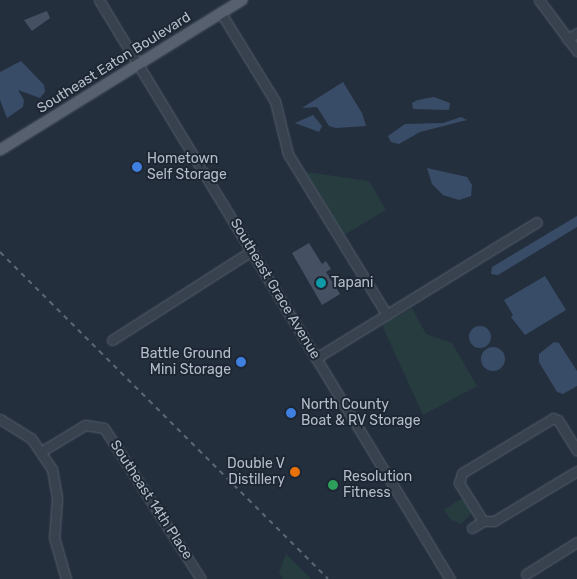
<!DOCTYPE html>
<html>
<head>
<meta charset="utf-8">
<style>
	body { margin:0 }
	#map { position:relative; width:577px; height:579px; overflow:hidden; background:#242f3e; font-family:Rubik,sans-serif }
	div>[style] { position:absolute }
	.green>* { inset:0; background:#263c3f }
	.water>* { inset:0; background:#394c67 }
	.round { border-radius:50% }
	.building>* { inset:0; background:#455162 }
	.roads { filter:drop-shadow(0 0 1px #565f6c) drop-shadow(0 0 1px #565f6c) }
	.minor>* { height:9px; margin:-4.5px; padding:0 4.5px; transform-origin:4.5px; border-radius:4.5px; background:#38414e }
	.major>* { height:10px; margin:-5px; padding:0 5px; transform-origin:5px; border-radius:5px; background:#56606e }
	.rail>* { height:2px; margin-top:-1px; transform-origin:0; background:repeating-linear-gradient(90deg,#5a6575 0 5px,transparent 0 10px) }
	.dots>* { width:14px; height:14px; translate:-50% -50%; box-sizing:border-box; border:2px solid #1d2633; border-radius:50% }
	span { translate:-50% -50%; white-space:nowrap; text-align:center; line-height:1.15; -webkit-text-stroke:4px #1d2633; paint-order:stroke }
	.street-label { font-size:14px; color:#b4bcc9 }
	.poi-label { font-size:14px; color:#b4bcc9 }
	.left { translate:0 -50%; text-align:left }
	.right { translate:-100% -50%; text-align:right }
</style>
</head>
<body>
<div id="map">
	<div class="green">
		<i style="clip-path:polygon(306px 172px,369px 181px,386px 210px,344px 235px)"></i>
		<i style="clip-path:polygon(412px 308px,426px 334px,452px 343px,477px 386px,423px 415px,382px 325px)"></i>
		<i style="clip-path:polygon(462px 498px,472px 513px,461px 524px,450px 519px,444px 510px)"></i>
		<i style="clip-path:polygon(286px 554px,311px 579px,283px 579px,279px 572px)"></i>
	</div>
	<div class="water">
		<i style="clip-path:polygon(21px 61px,44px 85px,45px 92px,40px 98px,18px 90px,24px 100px,23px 107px,7px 118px,0 100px,0 72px)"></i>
		<i style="clip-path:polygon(343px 82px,362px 113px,366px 126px,336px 128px,329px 126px,317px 107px,302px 108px)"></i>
		<i style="clip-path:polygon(434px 97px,450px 103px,449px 110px,413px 109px,412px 103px,418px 100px)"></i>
		<i style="clip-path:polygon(313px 115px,322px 126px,319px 132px,295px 123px)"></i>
		<i style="clip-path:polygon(461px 117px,467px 120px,420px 132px,399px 144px,391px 142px,388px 136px,405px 124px,443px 123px)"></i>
		<i style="clip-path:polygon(427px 168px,467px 177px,472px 185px,471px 196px,459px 200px,443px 195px,432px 184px)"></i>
		<i style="clip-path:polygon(577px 216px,577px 227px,498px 275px,491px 274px,492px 267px)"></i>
		<i style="clip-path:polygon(545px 276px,566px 310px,525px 335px,511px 317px,513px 315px,504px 300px)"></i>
		<i class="round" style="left:469px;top:326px;width:22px;height:22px"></i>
		<i style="clip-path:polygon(554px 342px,559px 343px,577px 371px,577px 386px,563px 394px,557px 392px,539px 362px,539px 354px)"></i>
		<i class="round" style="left:481px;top:347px;width:24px;height:24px"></i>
	</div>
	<div class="building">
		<i style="clip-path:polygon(47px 11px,50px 18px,32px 31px,24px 20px)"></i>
		<i style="clip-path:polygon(309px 243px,322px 264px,326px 261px,331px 269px,326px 272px,340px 294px,322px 305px,292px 253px)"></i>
	</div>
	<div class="roads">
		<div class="minor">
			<i style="left:99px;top:0;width:677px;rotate:58.78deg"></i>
			<i style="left:539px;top:0;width:64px;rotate:53.3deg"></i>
			<i style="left:221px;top:13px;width:103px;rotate:58.5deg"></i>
			<i style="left:275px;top:101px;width:55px;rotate:76.2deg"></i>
			<i style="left:288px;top:154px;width:189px;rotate:58.4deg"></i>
			<i style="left:567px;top:39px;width:12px;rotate:-31deg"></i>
			<i style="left:112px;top:340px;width:165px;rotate:-32.6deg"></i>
			<i style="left:316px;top:358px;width:259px;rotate:-31.6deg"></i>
			<i style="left:0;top:419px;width:36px;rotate:32deg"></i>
			<i style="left:31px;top:438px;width:37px;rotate:56deg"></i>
			<i style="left:52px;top:469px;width:29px;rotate:80deg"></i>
			<i style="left:57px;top:498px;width:39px;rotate:94deg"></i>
			<i style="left:54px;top:537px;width:44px;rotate:74.1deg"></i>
			<i style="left:42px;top:451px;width:50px;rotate:-31.2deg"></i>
			<i style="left:85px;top:425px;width:19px;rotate:9deg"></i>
			<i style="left:104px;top:428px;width:179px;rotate:57.3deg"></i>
			<i style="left:483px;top:521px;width:45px;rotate:-122.3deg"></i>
			<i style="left:459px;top:483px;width:10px;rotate:-73deg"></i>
			<i style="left:462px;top:473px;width:106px;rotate:-31.1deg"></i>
			<i style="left:553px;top:418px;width:5px;rotate:22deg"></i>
			<i style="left:558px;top:420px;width:36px;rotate:58deg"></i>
			<i style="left:472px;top:528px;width:13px;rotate:-32deg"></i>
			<i style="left:483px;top:521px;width:11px"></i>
			<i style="left:494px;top:521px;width:97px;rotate:-31.1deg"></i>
			<i style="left:526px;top:574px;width:60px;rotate:-32.1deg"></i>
		</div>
		<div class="major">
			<i style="left:0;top:150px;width:285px;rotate:-31.8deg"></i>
		</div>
	</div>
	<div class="rail">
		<i style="left:0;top:252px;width:463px;rotate:44.9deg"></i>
	</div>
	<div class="dots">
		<i style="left:137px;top:167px;background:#3f7fe0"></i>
		<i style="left:321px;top:283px;background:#0f9aa8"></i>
		<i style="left:241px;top:362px;background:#3f7fe0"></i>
		<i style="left:291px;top:413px;background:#3f7fe0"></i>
		<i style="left:295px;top:472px;background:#e8710a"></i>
		<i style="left:333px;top:485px;background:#2e9e5b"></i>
	</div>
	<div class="street-label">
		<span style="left:114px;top:63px;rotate:-32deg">Southeast Eaton Boulevard</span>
		<span style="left:275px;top:289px;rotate:59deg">Southeast Grace Avenue</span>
		<span style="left:151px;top:500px;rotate:57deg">Southeast 14th Place</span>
	</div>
	<div class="poi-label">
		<span class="left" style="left:147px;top:167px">Hometown<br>Self Storage</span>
		<span class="left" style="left:331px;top:283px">Tapani</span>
		<span class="right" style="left:231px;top:362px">Battle Ground<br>Mini Storage</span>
		<span class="left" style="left:301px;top:413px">North County<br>Boat &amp; RV Storage</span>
		<span class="right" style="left:285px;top:472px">Double V<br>Distillery</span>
		<span class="left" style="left:343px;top:485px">Resolution<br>Fitness</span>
	</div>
</div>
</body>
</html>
